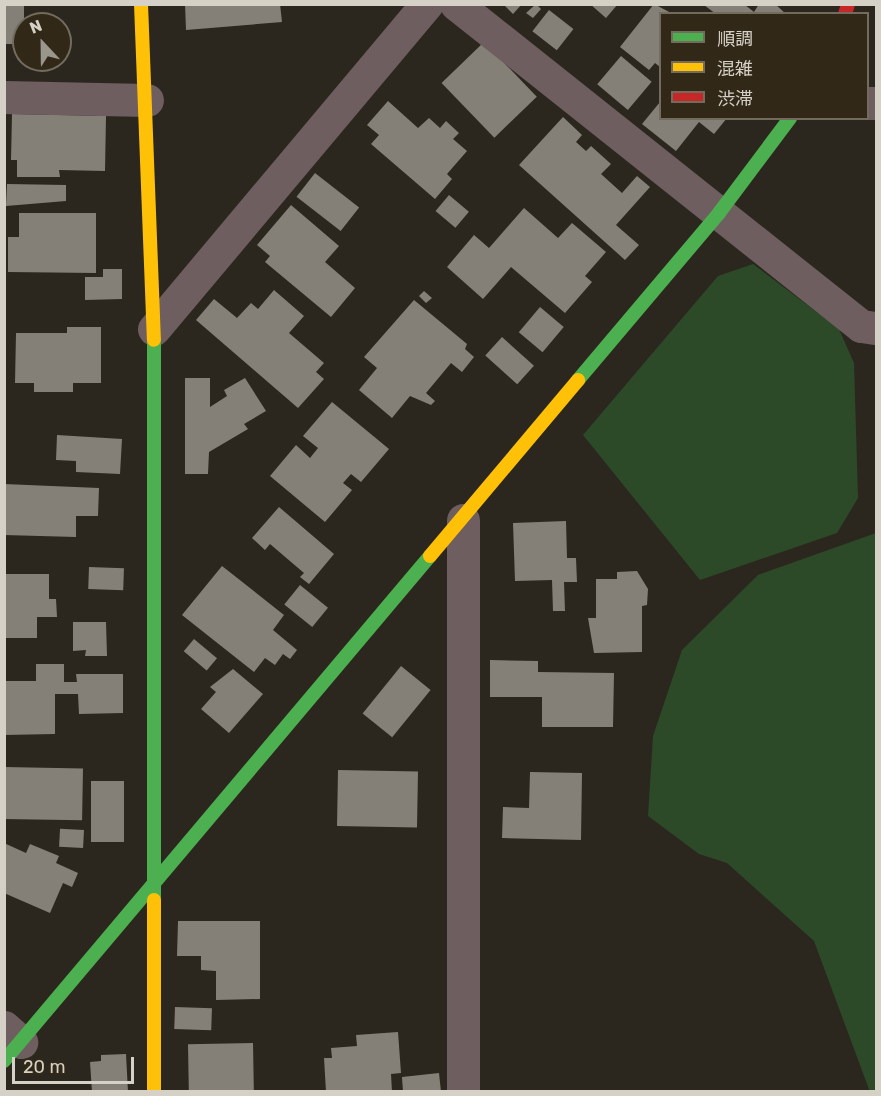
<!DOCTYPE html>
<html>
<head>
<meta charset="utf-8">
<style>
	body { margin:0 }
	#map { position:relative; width:881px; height:1096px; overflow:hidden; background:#2b271e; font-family:Rubik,"Noto Sans JP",sans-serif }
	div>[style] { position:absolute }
	.green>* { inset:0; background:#2c4a27 }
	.building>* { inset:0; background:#848078; transform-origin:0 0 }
	.street>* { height:33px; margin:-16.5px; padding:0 16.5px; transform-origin:16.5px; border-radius:16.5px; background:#6e5e5f }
	.fast>* { height:14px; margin:-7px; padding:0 7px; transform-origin:7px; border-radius:7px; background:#4caf50 }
	.slow>* { height:14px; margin:-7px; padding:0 7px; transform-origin:7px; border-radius:7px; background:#ffc107 }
	.jam>* { height:14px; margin:-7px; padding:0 7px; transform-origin:7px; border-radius:7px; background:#c62828 }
	span { translate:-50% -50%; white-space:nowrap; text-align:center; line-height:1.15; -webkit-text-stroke:6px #312818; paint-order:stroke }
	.frame { position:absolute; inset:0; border:6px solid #d6d1c7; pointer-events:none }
	.legend { position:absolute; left:659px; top:12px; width:210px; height:108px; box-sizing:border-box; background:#312818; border:2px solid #736c5e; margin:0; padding:8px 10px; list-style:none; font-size:18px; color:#d6d1c7 }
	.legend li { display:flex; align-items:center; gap:12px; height:30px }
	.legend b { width:30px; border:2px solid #736c5e }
	.north { position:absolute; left:12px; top:12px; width:60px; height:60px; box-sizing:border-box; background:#312818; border:2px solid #736c5e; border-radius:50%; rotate:338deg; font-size:16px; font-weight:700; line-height:24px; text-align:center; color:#d6d1c7 }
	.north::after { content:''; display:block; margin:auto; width:21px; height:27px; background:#9a968c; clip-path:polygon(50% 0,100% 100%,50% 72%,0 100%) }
	.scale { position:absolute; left:12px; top:1057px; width:122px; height:27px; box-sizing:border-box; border:3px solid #d6d1c7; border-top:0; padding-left:8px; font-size:18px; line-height:21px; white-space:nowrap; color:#d6d1c7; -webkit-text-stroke:4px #312818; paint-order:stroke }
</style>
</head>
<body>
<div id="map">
	<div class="green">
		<i style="clip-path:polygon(753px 264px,839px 329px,854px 363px,858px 498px,837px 533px,700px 580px,583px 435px,718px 276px)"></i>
		<i style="clip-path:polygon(876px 533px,876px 1091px,870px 1092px,814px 941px,727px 863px,699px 854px,648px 816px,653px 736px,682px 650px,758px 575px)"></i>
	</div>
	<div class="building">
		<i style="left:5px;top:4px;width:19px;height:40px"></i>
		<i style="clip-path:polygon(185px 4px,280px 4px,282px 22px,186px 30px)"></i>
		<i style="clip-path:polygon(503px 4px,522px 4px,513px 14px)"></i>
		<i style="clip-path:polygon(536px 4px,541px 9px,533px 18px,526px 13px)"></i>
		<i style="clip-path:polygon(590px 4px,618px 4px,606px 18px)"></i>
		<i style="clip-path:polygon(654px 4px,673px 14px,660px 14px,660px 67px,655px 63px,649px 70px,620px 47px)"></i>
		<i style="clip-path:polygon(759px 4px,775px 4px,786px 14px,716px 14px,704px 5px,745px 5px,754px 12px)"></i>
		<i style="left:549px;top:10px;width:31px;height:27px;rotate:38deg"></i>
		<i style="left:484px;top:42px;width:76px;height:59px;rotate:46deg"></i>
		<i style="left:621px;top:56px;width:40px;height:37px;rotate:40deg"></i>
		<i style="clip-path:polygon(388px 101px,418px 128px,429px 118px,440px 128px,446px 121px,459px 133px,453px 139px,467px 151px,447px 174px,452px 179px,435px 199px,371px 144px,379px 135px,367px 125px)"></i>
		<i style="clip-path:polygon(660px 102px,660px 118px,727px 118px,714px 134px,699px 122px,676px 151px,642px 124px)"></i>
		<i style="clip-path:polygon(12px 114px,106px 116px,105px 171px,59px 170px,60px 177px,17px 177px,17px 160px,11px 160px)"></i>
		<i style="clip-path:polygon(563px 117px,582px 135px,576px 142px,586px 151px,591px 146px,611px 164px,601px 174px,622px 193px,637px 176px,650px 187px,616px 225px,639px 245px,625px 260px,519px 165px)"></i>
		<i style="left:315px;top:173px;width:56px;height:30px;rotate:38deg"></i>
		<i style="clip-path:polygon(7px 184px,66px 185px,66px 201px,6px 206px)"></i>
		<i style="left:449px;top:195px;width:26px;height:21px;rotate:40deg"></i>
		<i style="clip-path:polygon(291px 205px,339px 246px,325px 262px,355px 288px,331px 317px,265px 262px,270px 256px,257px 245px)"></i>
		<i style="clip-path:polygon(524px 208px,558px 238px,572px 223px,606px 252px,585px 276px,592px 282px,565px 313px,511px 267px,483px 299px,447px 267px,474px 235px,489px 248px)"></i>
		<i style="clip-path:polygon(19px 213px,96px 213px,96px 273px,8px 272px,8px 237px,19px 237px)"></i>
		<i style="clip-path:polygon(103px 269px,122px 269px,122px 299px,85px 300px,85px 277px,103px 277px)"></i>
		<i style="clip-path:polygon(274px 290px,304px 316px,289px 333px,324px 363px,316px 372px,324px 379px,298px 408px,196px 320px,214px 299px,237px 318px,251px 303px,258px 309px)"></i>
		<i style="clip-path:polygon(424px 291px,432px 298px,426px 303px,419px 296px)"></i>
		<i style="clip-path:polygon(414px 300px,467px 344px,465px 349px,474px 357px,462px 372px,451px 363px,426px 393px,435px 401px,431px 405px,410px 396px,392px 418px,359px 390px,377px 368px,364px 357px)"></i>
		<i style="left:540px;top:307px;width:31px;height:33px;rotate:40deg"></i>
		<i style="clip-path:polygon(67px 327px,101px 327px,101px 383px,73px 383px,73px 392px,34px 392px,34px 383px,15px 383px,16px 333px,67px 333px)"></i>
		<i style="left:502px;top:337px;width:43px;height:25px;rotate:42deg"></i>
		<i style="clip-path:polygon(185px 378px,210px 378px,210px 407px,227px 396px,224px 390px,245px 378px,266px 411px,244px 424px,248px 429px,209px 452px,208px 474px,185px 474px)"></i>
		<i style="clip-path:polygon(332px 402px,389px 449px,361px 482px,351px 474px,343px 483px,352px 490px,325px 522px,270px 476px,296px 445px,310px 458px,318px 448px,303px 436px)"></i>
		<i style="clip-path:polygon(57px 435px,122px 439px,120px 474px,76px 472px,76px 461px,56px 460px)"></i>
		<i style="clip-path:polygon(4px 484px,99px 488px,98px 516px,76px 516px,76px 537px,4px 535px)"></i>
		<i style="clip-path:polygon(279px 507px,334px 554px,309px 584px,300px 577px,304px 573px,270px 544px,265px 550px,252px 538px)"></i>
		<i style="clip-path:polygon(566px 521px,567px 558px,576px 558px,577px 582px,564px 582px,565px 611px,553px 611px,552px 580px,515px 581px,513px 523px)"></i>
		<i style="clip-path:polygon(222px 566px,284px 615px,273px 630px,297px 650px,290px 659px,283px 654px,275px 665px,265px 658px,254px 672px,182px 615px)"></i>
		<i style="left:89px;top:567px;width:35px;height:22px;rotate:2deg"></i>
		<i style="clip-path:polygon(637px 571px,648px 589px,647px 605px,642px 606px,642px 652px,594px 653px,588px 618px,596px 618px,596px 579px,617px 579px,617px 572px)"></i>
		<i style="clip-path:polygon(4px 574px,49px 574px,49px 599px,56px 599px,57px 617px,37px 617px,37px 638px,4px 638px)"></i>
		<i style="left:300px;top:585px;width:36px;height:25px;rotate:39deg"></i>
		<i style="clip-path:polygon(73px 622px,106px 622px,107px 656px,85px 656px,86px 650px,73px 651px)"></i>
		<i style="left:194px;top:639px;width:30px;height:16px;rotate:40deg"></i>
		<i style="clip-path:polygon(490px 660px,538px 661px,538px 672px,614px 673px,613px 727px,542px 727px,542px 697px,490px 697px)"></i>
		<i style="clip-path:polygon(36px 664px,64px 664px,64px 682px,77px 682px,76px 674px,123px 674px,123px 713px,79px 714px,78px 694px,55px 694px,55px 734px,4px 735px,4px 681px,36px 681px)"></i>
		<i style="left:401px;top:666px;width:38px;height:61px;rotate:39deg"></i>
		<i style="clip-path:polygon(233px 669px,263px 694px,229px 733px,201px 709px,216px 692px,210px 687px)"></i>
		<i style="left:4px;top:767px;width:79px;height:52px;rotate:1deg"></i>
		<i style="left:338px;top:770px;width:80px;height:56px;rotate:1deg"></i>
		<i style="clip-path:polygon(530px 772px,582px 773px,581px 840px,502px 838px,503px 807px,529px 808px)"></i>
		<i style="left:91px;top:781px;width:33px;height:61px"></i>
		<i style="left:84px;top:830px;width:18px;height:24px;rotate:93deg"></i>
		<i style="clip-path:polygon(4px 843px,26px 853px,30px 844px,59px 856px,56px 863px,78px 873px,72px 887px,63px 883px,50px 913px,4px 893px)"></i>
		<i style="clip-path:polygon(178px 921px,260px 921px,260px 999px,216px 1000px,216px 971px,201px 970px,201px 956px,177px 956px)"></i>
		<i style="left:175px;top:1007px;width:37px;height:22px;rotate:2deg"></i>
		<i style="clip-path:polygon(398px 1032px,401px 1073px,391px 1074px,392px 1092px,326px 1092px,324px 1058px,332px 1058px,331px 1048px,357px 1046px,356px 1035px)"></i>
		<i style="left:253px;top:1043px;width:49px;height:65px;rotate:89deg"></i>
		<i style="clip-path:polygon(126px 1054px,128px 1092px,92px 1092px,90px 1062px,101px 1061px,101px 1055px)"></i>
		<i style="clip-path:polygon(439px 1073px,441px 1092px,403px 1092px,402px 1077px)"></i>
	</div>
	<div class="street">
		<i style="left:456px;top:4px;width:517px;rotate:38.49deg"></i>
		<i style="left:861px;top:326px;width:15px;rotate:8deg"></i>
		<i style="left:4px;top:97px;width:143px;rotate:1.2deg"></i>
		<i style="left:868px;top:103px;width:8px"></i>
		<i style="left:154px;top:329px;width:424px;rotate:-50deg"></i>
		<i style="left:463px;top:520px;width:572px;rotate:90deg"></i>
		<i style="left:4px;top:1027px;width:23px;rotate:41deg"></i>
	</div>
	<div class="fast">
		<i style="left:154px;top:340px;width:560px;rotate:90deg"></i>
		<i style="left:578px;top:380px;width:219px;rotate:-49.8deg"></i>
		<i style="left:719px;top:213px;width:119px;rotate:-53.2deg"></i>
		<i style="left:4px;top:1061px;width:661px;rotate:-49.85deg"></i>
	</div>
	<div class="slow">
		<i style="left:141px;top:4px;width:336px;rotate:87.8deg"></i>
		<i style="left:430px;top:556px;width:230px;rotate:-49.9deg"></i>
		<i style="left:154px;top:900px;width:192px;rotate:90deg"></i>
	</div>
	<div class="jam">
		<i style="left:845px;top:14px;width:10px;rotate:-73deg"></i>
	</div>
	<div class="frame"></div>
	<ul class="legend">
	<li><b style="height:8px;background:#4caf50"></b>順調</li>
	<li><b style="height:8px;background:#ffc107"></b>混雑</li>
	<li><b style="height:8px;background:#c62828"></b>渋滞</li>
	</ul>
	<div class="north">N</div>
	<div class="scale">20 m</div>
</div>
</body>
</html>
